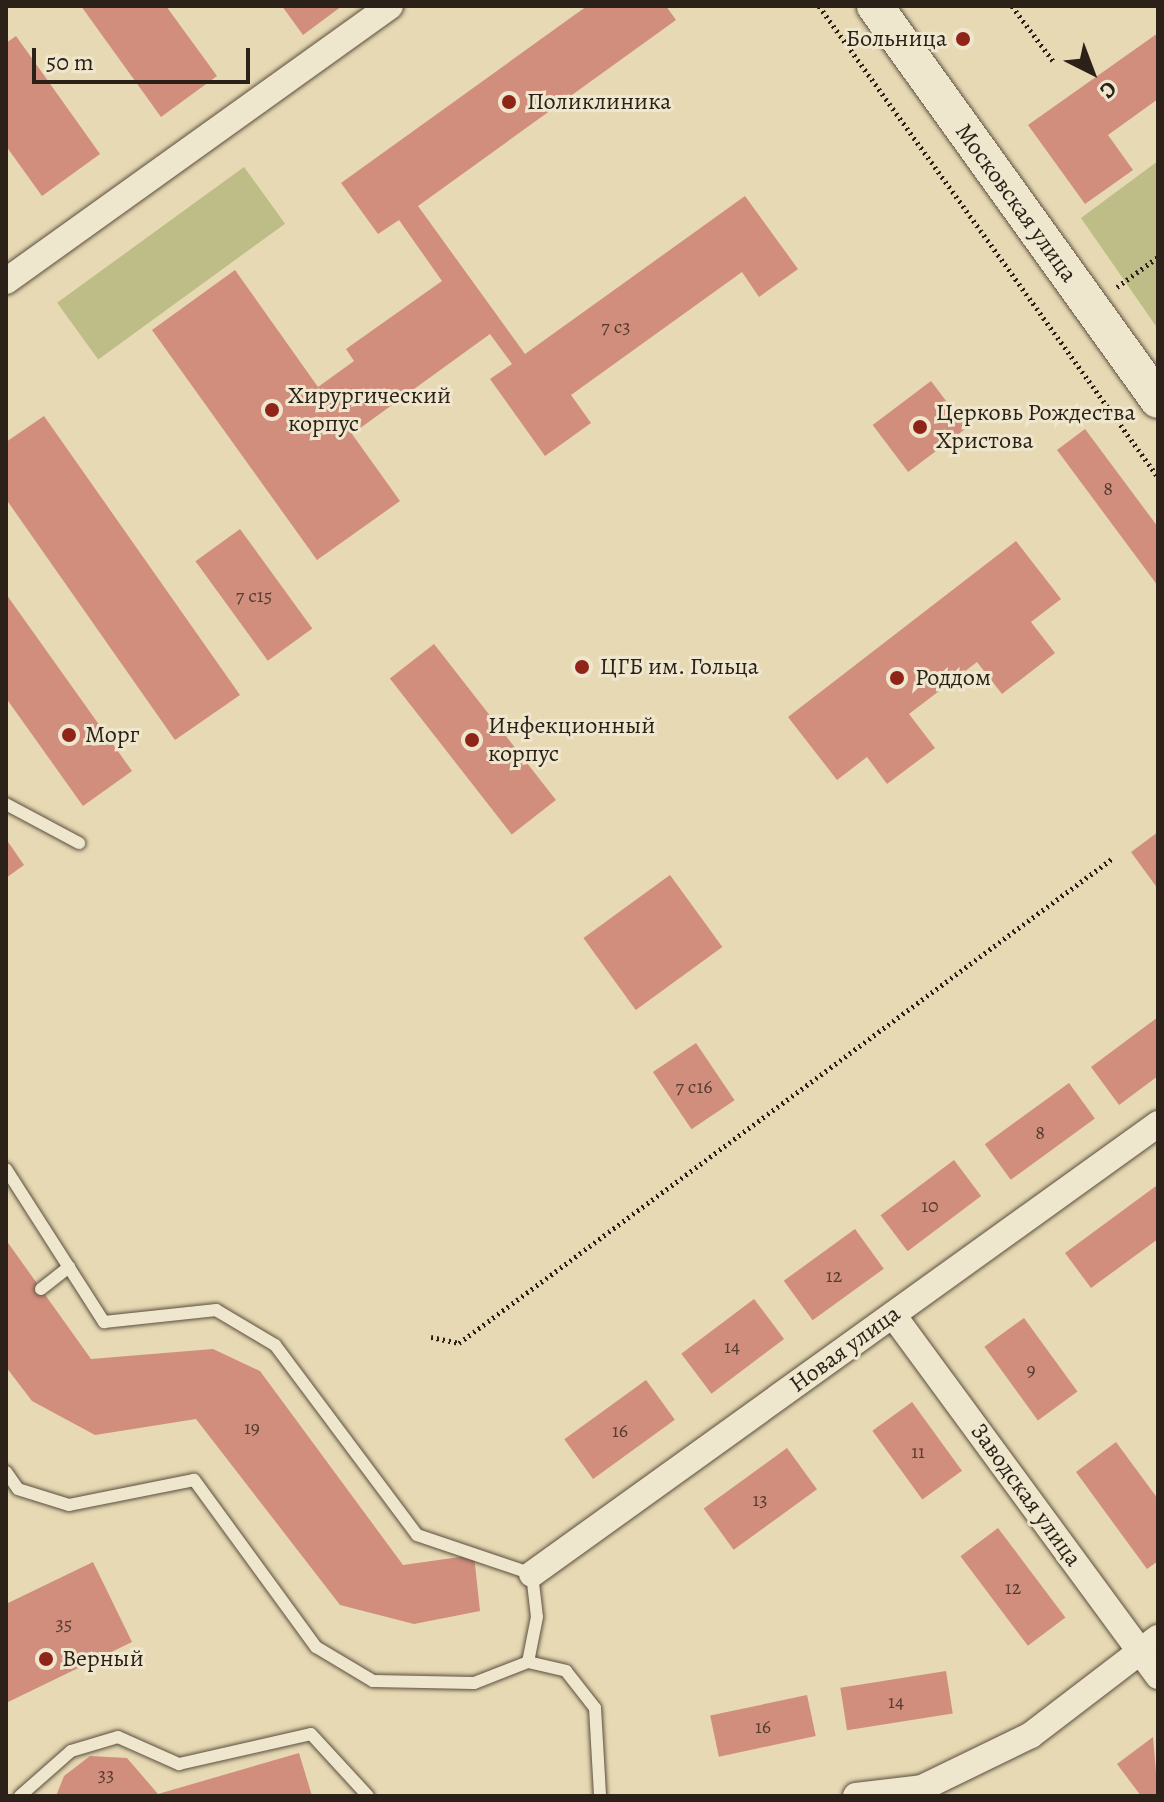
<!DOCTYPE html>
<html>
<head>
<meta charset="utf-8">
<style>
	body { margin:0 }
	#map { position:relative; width:1164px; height:1802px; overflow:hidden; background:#e7d9b3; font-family:Alegreya,serif }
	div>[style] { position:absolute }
	.green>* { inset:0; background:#bebc87; transform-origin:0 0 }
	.building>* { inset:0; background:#d18e7d; transform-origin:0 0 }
	.path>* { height:5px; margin-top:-2.5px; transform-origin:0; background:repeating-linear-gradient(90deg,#2c2118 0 2px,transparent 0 6px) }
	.roads { filter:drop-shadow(0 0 2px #5b4f3f) drop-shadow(0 0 2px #5b4f3f) }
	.lane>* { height:12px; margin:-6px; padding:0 6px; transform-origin:6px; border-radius:6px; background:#efe6ce }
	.street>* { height:26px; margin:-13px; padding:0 13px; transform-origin:13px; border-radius:13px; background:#efe6ce }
	.secondary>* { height:36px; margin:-18px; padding:0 18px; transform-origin:18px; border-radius:18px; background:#efe6ce }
	.dots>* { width:22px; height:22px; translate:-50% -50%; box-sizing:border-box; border:4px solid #efe6ce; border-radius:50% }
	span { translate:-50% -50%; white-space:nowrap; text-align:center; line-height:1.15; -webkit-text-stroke:6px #efe6ce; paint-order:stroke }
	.number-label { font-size:20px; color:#553c31 }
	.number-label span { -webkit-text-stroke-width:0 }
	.poi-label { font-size:24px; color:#2c2118 }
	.right { translate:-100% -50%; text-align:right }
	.left { translate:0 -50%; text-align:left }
	.street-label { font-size:24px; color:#2c2118 }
	.frame { position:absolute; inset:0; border:8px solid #2c2118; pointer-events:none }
	.north { position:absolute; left:1052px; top:32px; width:80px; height:80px; -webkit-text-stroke:6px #efe6ce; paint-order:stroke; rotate:138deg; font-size:22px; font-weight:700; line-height:32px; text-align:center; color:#2c2118 }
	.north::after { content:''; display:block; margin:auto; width:28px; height:36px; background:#2c2118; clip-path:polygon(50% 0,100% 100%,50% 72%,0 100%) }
	.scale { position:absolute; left:32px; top:48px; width:218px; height:36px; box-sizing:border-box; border:4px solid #2c2118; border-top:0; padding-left:10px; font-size:24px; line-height:28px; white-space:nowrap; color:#2c2118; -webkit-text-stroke:6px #efe6ce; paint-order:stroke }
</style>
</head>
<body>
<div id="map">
	<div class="green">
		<i style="clip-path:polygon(1158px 161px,1158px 329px,1081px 218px)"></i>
		<i style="left:244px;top:167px;width:70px;height:231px;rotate:54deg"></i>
	</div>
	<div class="building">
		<i style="clip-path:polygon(81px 6px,166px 6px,217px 76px,161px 117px)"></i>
		<i style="clip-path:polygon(282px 6px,342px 6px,303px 35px)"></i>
		<i style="clip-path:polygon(587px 6px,666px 6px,676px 20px,418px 206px,525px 354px,745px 196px,798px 269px,759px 297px,742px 272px,571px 395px,591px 423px,545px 456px,490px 379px,512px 364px,490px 334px,352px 434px,400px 501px,317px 560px,152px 330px,235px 270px,318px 387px,354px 361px,346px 349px,442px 281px,399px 220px,378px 234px,341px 183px)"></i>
		<i style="clip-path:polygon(1158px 33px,1158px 99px,1108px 135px,1133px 170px,1085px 204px,1028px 125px)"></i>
		<i style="clip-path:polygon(16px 36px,100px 154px,42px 196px,6px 146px,6px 43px)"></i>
		<i style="left:931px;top:381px;width:59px;height:73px;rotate:53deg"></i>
		<i style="clip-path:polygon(44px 416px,240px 695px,175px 740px,6px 499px,6px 442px)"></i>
		<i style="clip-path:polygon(1085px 429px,1158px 527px,1158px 586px,1057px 450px)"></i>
		<i style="left:240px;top:529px;width:123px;height:55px;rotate:54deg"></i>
		<i style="clip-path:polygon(1016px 541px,1061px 599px,1031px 622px,1055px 653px,1002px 694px,977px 662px,909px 714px,935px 748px,887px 784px,867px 757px,837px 780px,788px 717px)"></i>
		<i style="clip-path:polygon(6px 594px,132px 771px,83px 806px,6px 698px)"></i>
		<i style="left:434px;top:644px;width:198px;height:56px;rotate:52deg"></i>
		<i style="clip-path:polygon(1158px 832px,1158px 889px,1131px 852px)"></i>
		<i style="clip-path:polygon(6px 839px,24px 865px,6px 878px)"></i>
		<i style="left:670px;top:875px;width:89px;height:107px;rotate:54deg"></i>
		<i style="clip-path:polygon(1158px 1017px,1158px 1076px,1119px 1105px,1091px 1067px)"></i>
		<i style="left:696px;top:1043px;width:69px;height:52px;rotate:56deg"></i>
		<i style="left:1069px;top:1083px;width:44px;height:104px;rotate:54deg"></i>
		<i style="left:954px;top:1160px;width:45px;height:92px;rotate:53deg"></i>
		<i style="clip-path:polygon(1156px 1186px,1158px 1239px,1091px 1288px,1065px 1253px)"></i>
		<i style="left:855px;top:1229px;width:49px;height:88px;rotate:54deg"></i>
		<i style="clip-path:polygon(6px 1240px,91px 1359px,213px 1349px,260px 1371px,403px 1565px,474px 1555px,480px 1611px,414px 1624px,340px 1605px,196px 1419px,95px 1435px,32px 1401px,6px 1367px)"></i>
		<i style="left:754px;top:1299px;width:50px;height:91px;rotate:53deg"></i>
		<i style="left:1024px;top:1318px;width:91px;height:49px;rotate:54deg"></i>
		<i style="left:646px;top:1380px;width:49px;height:101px;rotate:54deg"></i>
		<i style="left:912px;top:1402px;width:85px;height:49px;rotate:54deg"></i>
		<i style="clip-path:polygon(1116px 1442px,1158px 1499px,1158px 1561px,1147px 1569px,1076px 1472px)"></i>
		<i style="left:787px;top:1448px;width:51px;height:103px;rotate:54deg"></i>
		<i style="left:998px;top:1528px;width:112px;height:47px;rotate:53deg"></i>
		<i style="clip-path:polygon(93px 1562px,132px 1642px,6px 1703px,6px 1604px)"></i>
		<i style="left:946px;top:1671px;width:43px;height:107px;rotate:81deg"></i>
		<i style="left:807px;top:1695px;width:42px;height:99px;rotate:78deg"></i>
		<i style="clip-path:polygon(1153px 1737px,1158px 1796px,1141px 1796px,1117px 1764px)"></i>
		<i style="clip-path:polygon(299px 1753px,312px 1796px,56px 1796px,64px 1776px,90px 1756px,127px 1758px,158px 1794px)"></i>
	</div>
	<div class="path">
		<i style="left:819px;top:6px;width:580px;rotate:54.26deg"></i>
		<i style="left:1012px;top:6px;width:69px;rotate:53.3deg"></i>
		<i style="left:1117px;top:287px;width:51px;rotate:-36.2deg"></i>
		<i style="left:431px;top:1337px;width:29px;rotate:12deg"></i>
		<i style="left:459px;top:1343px;width:814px;rotate:-36.56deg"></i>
	</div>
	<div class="roads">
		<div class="lane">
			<i style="left:6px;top:804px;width:83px;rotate:28.1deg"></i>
			<i style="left:6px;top:1169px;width:182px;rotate:57.4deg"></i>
			<i style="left:104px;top:1322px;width:113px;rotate:-6.1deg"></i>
			<i style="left:216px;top:1310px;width:69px;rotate:30.7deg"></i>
			<i style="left:275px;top:1345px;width:237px;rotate:53.2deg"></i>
			<i style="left:417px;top:1535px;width:121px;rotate:18.7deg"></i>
			<i style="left:532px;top:1574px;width:43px;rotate:83.4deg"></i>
			<i style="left:537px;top:1617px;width:46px;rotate:101.3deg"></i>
			<i style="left:528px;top:1662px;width:58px;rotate:158.7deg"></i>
			<i style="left:474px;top:1683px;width:101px;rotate:-178.9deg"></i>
			<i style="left:373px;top:1681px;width:66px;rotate:-149.2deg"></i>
			<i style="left:316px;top:1647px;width:207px;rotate:-126.1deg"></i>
			<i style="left:194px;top:1480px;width:127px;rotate:168.7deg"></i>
			<i style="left:69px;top:1505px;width:53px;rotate:-162.6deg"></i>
			<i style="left:18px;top:1489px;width:21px;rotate:-125deg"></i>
			<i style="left:41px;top:1289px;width:36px;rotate:-38deg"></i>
			<i style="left:528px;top:1662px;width:39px;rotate:13deg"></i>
			<i style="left:566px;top:1671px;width:47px;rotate:51.9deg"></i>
			<i style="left:595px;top:1708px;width:88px;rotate:86.7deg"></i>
			<i style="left:20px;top:1796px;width:68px;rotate:-41.4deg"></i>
			<i style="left:71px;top:1751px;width:49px;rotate:-16.6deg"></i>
			<i style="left:118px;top:1737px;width:67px;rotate:23.9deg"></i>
			<i style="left:179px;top:1764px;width:135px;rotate:-12.8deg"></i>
			<i style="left:311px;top:1734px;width:84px;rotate:47.4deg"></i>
		</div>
		<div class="street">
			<i style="left:6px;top:281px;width:472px;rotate:-35.6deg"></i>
			<i style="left:893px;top:1315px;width:448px;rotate:53.7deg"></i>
			<i style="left:532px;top:1574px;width:771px;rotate:-35.71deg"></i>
			<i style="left:856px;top:1796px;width:66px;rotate:-6.9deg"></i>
			<i style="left:922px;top:1788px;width:121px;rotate:-25.9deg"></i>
			<i style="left:1031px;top:1735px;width:160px;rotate:-37.4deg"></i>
		</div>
		<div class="secondary">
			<i style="left:875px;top:6px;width:485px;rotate:54.3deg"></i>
		</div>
	</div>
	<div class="dots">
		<i style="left:963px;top:39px;background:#8f2418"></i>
		<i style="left:509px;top:102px;background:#8f2418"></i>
		<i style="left:272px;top:410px;background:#8f2418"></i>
		<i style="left:920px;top:427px;background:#8f2418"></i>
		<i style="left:582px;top:667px;background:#8f2418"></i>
		<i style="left:897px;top:678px;background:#8f2418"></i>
		<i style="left:69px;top:735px;background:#8f2418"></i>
		<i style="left:472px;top:740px;background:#8f2418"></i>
		<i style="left:46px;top:1659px;background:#8f2418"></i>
	</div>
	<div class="number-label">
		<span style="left:616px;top:326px">7 с3</span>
		<span style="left:1108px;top:488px">8</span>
		<span style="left:254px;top:595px">7 с15</span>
		<span style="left:694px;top:1086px">7 с16</span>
		<span style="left:1040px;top:1132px">8</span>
		<span style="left:930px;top:1205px">10</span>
		<span style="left:834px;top:1275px">12</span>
		<span style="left:732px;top:1346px">14</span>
		<span style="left:1031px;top:1369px">9</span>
		<span style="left:252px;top:1427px">19</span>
		<span style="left:620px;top:1430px">16</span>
		<span style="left:918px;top:1451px">11</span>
		<span style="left:760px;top:1499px">13</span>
		<span style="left:1013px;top:1587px">12</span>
		<span style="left:64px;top:1623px">35</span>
		<span style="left:896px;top:1701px">14</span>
		<span style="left:763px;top:1726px">16</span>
		<span style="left:106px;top:1774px">33</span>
	</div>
	<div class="poi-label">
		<span class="right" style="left:947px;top:39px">Больница</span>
		<span class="left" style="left:527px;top:102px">Поликлиника</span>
		<span class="left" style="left:288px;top:410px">Хирургический<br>корпус</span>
		<span class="left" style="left:936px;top:427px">Церковь Рождества<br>Христова</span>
		<span class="left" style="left:600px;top:667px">ЦГБ им. Гольца</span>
		<span class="left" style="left:915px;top:678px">Роддом</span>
		<span class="left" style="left:488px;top:740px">Инфекционный<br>корпус</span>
		<span class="left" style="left:85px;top:735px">Морг</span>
		<span class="left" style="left:62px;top:1659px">Верный</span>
	</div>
	<div class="street-label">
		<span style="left:1016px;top:203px;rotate:54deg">Московская улица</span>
		<span style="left:845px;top:1349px;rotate:-36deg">Новая улица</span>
		<span style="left:1026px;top:1495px;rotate:54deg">Заводская улица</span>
	</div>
	<div class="frame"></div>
	<div class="north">С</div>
	<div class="scale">50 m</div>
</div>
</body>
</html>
